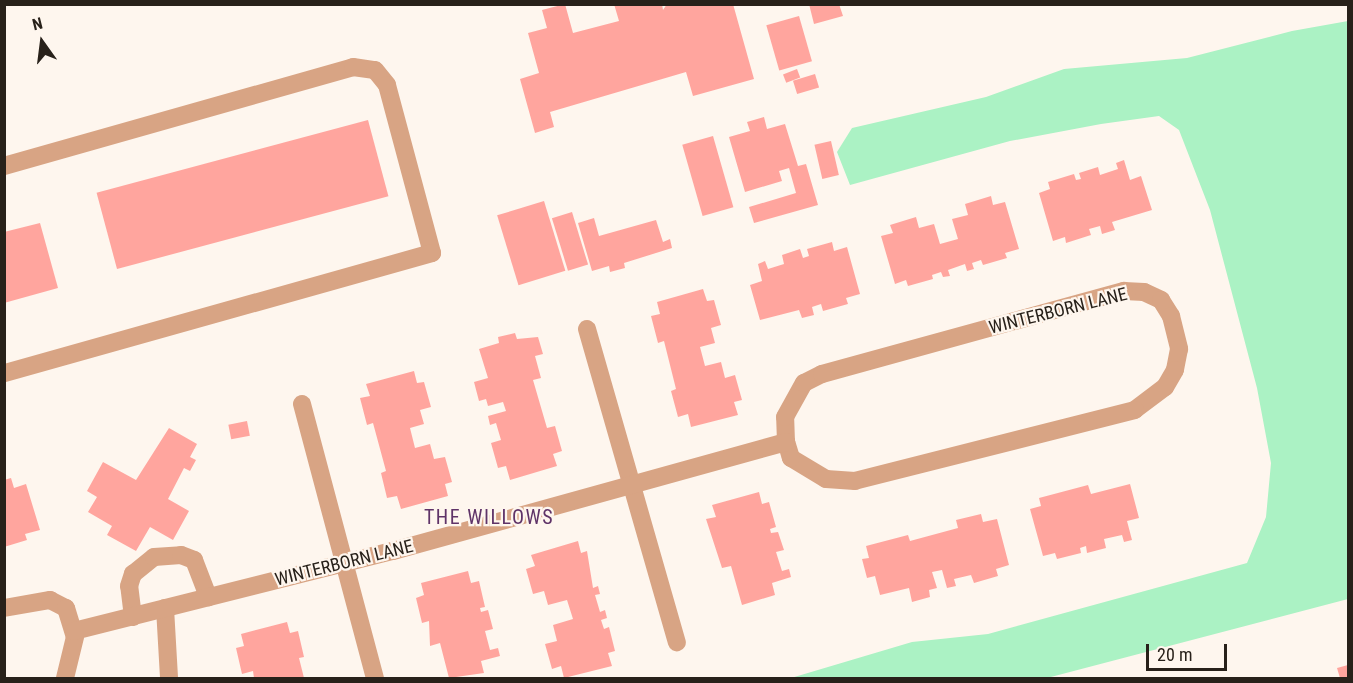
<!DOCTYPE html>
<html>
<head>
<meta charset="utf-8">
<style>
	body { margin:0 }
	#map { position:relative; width:1353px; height:683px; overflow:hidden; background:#fef6ee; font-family:"Roboto Condensed",sans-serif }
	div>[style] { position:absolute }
	.green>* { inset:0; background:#abf2c4 }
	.building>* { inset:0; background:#ffa59e; transform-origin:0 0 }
	.minor>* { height:18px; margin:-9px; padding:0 9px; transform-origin:9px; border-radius:9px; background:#d8a484 }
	span { translate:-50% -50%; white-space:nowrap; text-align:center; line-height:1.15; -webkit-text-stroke:4.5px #fef6ee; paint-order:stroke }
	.street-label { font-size:18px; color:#28211a }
	.neighbourhood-label { font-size:20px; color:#5f3368; letter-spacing:1.5px }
	.frame { position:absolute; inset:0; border:6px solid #28211a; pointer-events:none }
	.north { position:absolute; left:12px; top:12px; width:60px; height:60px; -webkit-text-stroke:4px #fef6ee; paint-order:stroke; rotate:346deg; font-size:16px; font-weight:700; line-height:24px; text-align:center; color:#28211a }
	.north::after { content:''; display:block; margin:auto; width:21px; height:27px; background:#28211a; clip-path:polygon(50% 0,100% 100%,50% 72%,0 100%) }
	.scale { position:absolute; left:1146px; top:644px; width:81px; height:27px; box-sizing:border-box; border:3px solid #28211a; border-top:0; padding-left:8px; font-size:18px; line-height:21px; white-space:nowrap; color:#28211a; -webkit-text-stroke:4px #fef6ee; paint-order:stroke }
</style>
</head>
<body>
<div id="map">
	<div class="green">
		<i style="clip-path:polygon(1348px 21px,1348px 599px,1047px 678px,791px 678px,912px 642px,988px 634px,1247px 563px,1266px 517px,1271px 463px,1257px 388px,1210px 210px,1179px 130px,1159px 116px,1101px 124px,1010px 141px,850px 185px,837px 152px,852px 128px,986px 97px,1064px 69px,1187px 58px,1292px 31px)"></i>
	</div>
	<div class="building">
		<i style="clip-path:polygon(565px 4px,573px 33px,619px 21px,614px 4px,662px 4px,663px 10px,667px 4px,733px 4px,754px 79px,693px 96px,686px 72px,550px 112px,554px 127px,535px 133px,520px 79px,539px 73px,528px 33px,547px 28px,542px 10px)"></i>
		<i style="clip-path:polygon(809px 4px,839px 4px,843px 16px,814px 24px)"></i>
		<i style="left:799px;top:16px;width:47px;height:34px;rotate:74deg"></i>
		<i style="left:797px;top:69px;width:9px;height:15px;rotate:69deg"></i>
		<i style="left:815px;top:74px;width:14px;height:23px;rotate:73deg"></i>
		<i style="clip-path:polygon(764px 117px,767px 129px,785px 124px,798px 166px,806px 164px,818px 205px,754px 223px,749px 207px,796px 193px,789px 168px,779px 171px,782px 181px,745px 192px,729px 137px,750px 131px,747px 122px)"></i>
		<i style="left:368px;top:120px;width:79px;height:281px;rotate:75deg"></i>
		<i style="left:713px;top:136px;width:74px;height:32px;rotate:74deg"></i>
		<i style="left:831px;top:141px;width:35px;height:17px;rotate:77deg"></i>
		<i style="clip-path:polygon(1124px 160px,1130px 180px,1141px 176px,1152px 210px,1112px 222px,1115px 230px,1102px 234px,1100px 226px,1089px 229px,1091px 235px,1066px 243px,1065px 237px,1053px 241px,1039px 193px,1050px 189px,1048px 182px,1074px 174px,1076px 180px,1081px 179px,1079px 173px,1098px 167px,1100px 175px,1118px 169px,1116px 163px)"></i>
		<i style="clip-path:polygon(991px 196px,993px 205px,1005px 202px,1019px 249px,1005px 253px,1007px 258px,983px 265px,981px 260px,972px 263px,974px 269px,967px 271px,965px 264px,948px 270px,950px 276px,943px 277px,941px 272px,932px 275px,933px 279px,908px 286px,906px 280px,895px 284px,881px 236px,893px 233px,890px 225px,916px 217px,919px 228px,934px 224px,940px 244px,958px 239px,952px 219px,968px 215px,965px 204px)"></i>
		<i style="left:544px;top:201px;width:73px;height:49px;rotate:73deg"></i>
		<i style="left:572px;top:212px;width:55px;height:21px;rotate:73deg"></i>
		<i style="clip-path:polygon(594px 218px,599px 236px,656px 220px,663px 242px,670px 239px,672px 248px,624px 263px,625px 268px,610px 272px,609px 266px,592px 271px,578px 223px)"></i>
		<i style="clip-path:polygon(40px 223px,58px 288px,4px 303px,4px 232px)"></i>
		<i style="clip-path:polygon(832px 242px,834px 251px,847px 247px,860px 294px,846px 298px,848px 304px,823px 311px,821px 304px,812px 307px,814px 315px,802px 318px,799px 310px,760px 320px,750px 285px,762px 281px,758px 264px,765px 261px,768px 269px,784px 264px,782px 255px,800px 249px,803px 258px,809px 256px,807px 249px)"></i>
		<i style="clip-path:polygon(703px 289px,707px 301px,714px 300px,721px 325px,711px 328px,715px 343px,700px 347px,705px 366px,721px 362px,725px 378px,735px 375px,742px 400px,734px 402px,738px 415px,691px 427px,688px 414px,678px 417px,671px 391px,676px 389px,664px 341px,658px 343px,651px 316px,660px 314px,657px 302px)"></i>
		<i style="clip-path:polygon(515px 333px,517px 339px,538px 337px,543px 354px,535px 356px,541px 378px,533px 380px,547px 428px,555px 426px,562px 451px,553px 454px,557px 466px,510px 480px,506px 466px,498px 468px,491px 443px,501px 440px,496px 423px,490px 425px,488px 416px,506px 411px,503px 402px,488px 406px,486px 399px,479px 401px,474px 382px,488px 378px,479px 349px,499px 343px,498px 337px)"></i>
		<i style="clip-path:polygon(414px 371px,417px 383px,424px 382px,431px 407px,420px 410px,424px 424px,410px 428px,415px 448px,430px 444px,434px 459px,445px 457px,452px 482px,445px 484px,448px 496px,401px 509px,397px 496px,387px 498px,381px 473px,386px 471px,373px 423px,367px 425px,360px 398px,370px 396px,366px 384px)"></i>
		<i style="left:247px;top:421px;width:15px;height:19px;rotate:79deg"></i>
		<i style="clip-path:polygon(169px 428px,197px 444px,190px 457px,196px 460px,190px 471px,184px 468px,168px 499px,189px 511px,173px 540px,150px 527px,136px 551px,107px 535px,112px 526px,88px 512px,97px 497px,87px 491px,103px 462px,136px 480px)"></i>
		<i style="clip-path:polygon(11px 478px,14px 488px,26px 484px,40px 530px,25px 534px,27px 540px,4px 547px,4px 480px)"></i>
		<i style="clip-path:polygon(1130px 484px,1139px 518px,1127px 521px,1132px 540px,1124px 542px,1122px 535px,1104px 539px,1106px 548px,1087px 553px,1086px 546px,1080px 548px,1081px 553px,1057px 559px,1055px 553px,1043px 556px,1030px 509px,1041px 506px,1039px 498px,1088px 485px,1091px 494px)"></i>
		<i style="clip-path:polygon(759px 492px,762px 504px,769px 502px,776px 527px,770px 529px,771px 533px,778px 532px,784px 550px,776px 552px,782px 571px,789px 569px,791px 577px,772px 583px,775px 595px,742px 605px,731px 566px,722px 568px,706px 519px,716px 517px,712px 505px)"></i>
		<i style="clip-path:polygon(981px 514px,983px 522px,997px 519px,1009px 565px,996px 569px,998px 576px,974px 583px,971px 575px,954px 579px,956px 586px,947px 588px,942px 570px,932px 572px,937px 588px,929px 590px,930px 597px,912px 602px,909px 588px,880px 595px,875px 576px,867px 578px,862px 559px,869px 558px,866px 546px,908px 535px,910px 541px,958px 528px,956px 520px)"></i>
		<i style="clip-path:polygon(578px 541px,581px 553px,587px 551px,593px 588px,598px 586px,600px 594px,595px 595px,600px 612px,605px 610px,607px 618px,601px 620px,604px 629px,609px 627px,615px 651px,608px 653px,612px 666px,564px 678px,561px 666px,552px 669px,545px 644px,557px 641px,553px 625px,573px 619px,567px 600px,548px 605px,544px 591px,533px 594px,526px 569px,535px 566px,531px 555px)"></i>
		<i style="clip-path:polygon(468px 571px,471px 583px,479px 581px,485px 607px,480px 608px,481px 612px,488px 610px,493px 629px,485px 631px,490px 650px,498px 648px,500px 656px,481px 661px,484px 673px,449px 678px,440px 643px,430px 646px,429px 621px,422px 623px,416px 598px,424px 595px,421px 583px)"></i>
		<i style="clip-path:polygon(287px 622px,290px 633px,298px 631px,304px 657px,299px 658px,304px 678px,254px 678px,253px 671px,242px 674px,236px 648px,244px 646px,241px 634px)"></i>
		<i style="clip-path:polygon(1348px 665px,1348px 678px,1340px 678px,1337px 668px)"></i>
	</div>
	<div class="minor">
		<i style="left:4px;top:166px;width:363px;rotate:-15.8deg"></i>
		<i style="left:353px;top:67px;width:22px;rotate:8deg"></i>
		<i style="left:375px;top:70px;width:19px;rotate:51deg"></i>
		<i style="left:387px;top:85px;width:174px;rotate:75deg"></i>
		<i style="left:432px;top:253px;width:445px;rotate:164.3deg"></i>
		<i style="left:1124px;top:291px;width:20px;rotate:3deg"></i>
		<i style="left:1144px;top:292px;width:19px;rotate:25deg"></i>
		<i style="left:1161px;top:300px;width:19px;rotate:58deg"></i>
		<i style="left:1171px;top:316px;width:34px;rotate:76deg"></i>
		<i style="left:1179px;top:349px;width:21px;rotate:101deg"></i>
		<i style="left:1175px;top:370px;width:20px;rotate:120deg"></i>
		<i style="left:1165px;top:387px;width:38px;rotate:143deg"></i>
		<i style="left:1135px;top:410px;width:289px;rotate:165.8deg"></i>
		<i style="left:855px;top:481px;width:29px;rotate:-176deg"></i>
		<i style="left:826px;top:479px;width:41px;rotate:-149deg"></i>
		<i style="left:791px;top:458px;width:17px;rotate:-107deg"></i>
		<i style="left:786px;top:442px;width:25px;rotate:-92deg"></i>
		<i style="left:785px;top:417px;width:39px;rotate:-61deg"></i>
		<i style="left:804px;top:383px;width:20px;rotate:-27deg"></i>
		<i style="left:822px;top:374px;width:313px;rotate:-15.4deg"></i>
		<i style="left:587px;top:329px;width:326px;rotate:74deg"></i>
		<i style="left:302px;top:404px;width:284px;rotate:75.1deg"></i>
		<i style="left:4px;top:608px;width:47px;rotate:-9.9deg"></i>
		<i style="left:50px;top:600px;width:18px;rotate:27deg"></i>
		<i style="left:66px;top:608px;width:30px;rotate:73deg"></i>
		<i style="left:75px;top:637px;width:42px;rotate:103.7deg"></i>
		<i style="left:165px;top:608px;width:70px;rotate:86.7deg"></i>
		<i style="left:133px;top:617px;width:31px;rotate:-97deg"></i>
		<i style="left:129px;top:586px;width:13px;rotate:-72deg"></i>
		<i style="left:133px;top:574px;width:27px;rotate:-39deg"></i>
		<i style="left:154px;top:557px;width:27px;rotate:-4deg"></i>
		<i style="left:181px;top:555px;width:14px;rotate:21deg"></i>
		<i style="left:194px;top:560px;width:40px;rotate:69deg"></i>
		<i style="left:74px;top:631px;width:329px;rotate:-14.1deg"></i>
		<i style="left:393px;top:551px;width:408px;rotate:-15.5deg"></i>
	</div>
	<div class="street-label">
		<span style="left:1058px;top:311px;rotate:-14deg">WINTERBORN LANE</span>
		<span style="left:344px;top:563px;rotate:-14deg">WINTERBORN LANE</span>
	</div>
	<div class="neighbourhood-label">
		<span style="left:489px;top:517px">THE WILLOWS</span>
	</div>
	<div class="frame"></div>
	<div class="north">N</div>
	<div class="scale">20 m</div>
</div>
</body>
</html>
